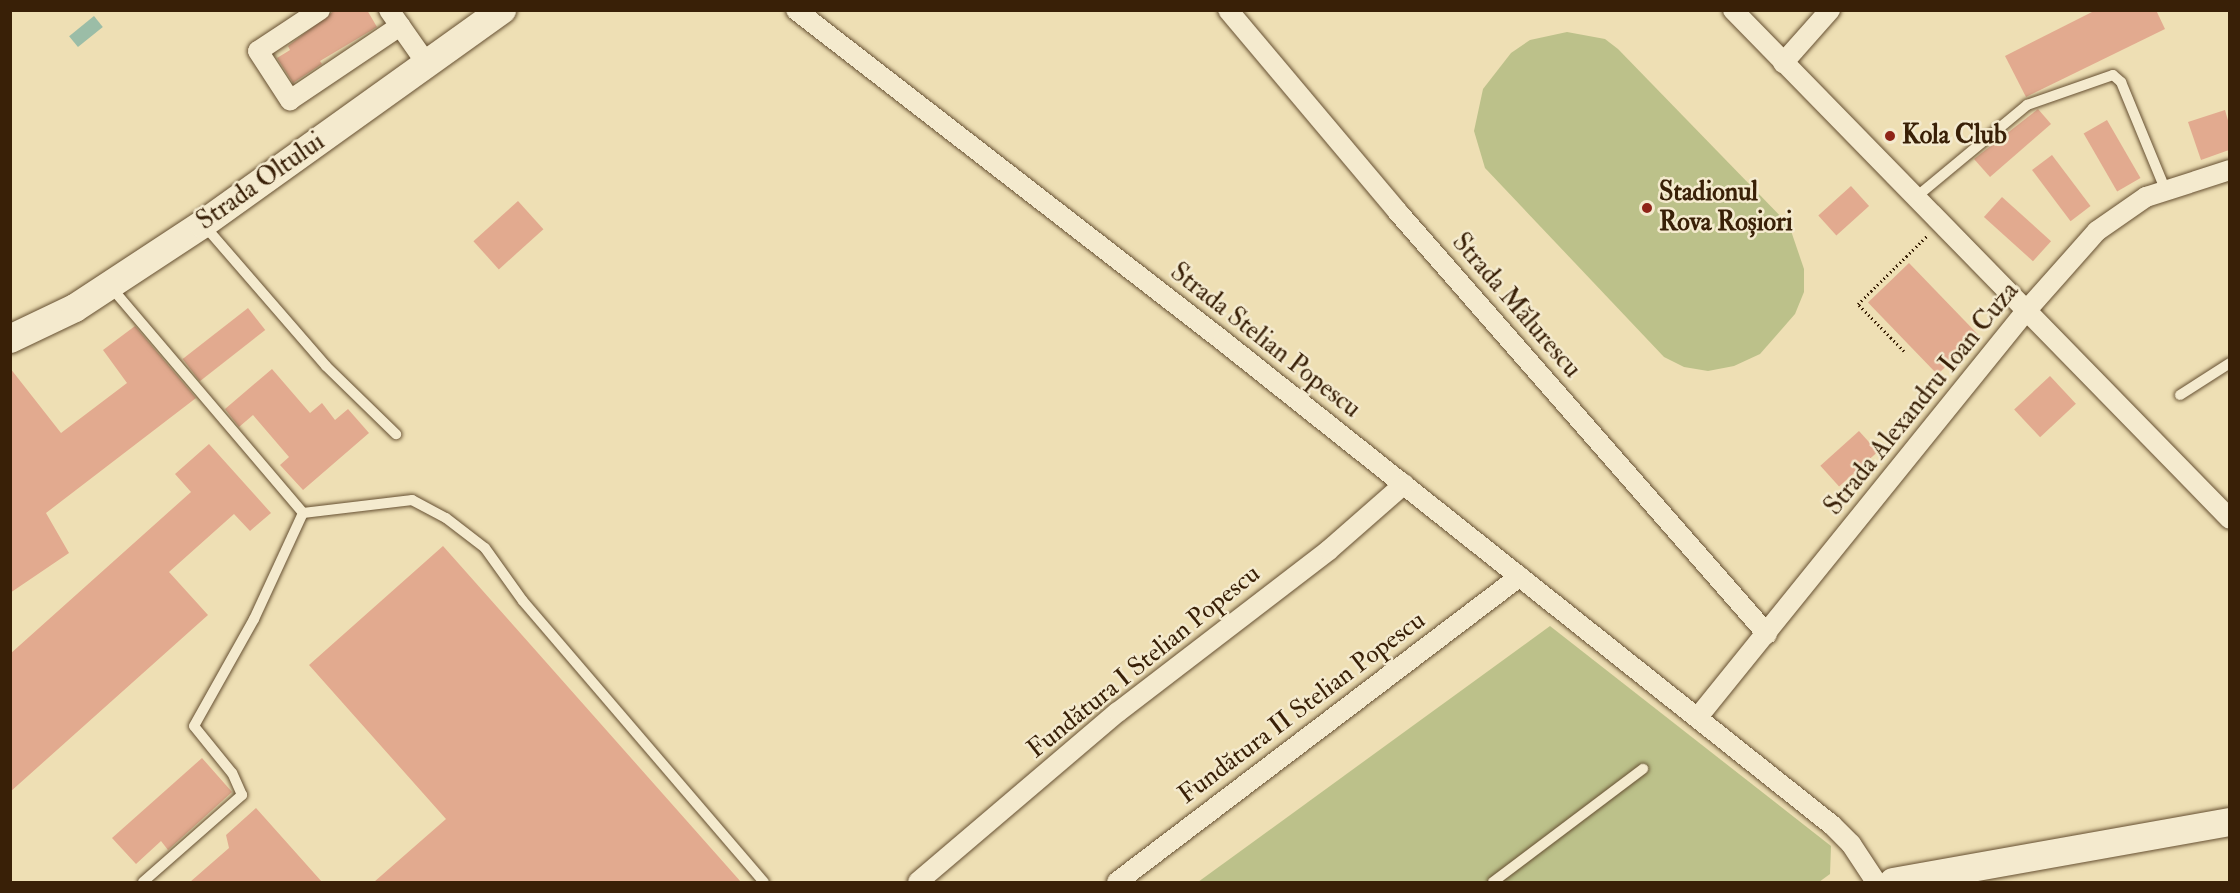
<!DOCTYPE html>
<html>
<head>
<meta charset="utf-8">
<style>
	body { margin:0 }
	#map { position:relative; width:2240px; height:893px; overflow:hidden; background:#eedfb4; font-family:"IM FELL Double Pica",serif }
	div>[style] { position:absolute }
	.green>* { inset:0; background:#bcc18a }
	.water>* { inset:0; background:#9bbda7; transform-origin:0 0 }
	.building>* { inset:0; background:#e2aa8f; transform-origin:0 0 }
	.path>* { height:3px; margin-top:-1.5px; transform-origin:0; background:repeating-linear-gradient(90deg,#392007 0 1.5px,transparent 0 4.5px) }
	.roads { filter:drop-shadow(0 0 2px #665032) drop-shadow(0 0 2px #665032) }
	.lane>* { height:10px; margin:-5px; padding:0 5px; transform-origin:5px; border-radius:5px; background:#f4eace }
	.street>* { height:20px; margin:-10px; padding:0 10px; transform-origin:10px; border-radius:10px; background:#f4eace }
	.secondary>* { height:28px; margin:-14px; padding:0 14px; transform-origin:14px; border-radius:14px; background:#f4eace }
	.dots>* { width:16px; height:16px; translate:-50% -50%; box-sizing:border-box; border:3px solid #f4eace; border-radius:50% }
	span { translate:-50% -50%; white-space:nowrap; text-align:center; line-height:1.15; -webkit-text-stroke:5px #f4eace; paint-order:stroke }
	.poi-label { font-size:26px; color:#392007; font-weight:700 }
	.left { translate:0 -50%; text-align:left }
	.street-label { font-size:26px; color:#392007 }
	.frame { position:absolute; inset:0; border:12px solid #392007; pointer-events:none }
</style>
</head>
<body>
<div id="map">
	<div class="green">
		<i style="clip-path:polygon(1567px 32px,1605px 39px,1618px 49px,1789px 225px,1804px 269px,1804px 292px,1795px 314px,1760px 354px,1734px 366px,1708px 371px,1684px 367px,1664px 357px,1485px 168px,1474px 131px,1483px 89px,1511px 53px,1530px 40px)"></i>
		<i style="clip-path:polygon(1550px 626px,1831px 846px,1830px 874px,1819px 882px,1198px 882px)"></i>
	</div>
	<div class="water">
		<i style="left:94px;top:16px;width:14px;height:32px;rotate:51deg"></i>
	</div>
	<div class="building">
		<i style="clip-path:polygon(335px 10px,367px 10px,377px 27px,320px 61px,322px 64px,293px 83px,277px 58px,290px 50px,288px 46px)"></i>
		<i style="clip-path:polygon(2096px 10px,2156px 10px,2165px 29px,2026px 97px,2005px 56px)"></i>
		<i style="clip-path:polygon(2038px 109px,2051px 124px,1990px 177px,1974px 159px)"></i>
		<i style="clip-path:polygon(2225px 110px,2229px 124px,2229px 150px,2201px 160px,2188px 122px)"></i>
		<i style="left:2107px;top:120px;width:67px;height:27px;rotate:60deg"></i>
		<i style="left:2052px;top:155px;width:64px;height:25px;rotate:53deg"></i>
		<i style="left:1851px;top:186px;width:27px;height:44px;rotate:48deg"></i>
		<i style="left:2002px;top:197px;width:66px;height:27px;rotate:42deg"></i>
		<i style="left:518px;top:201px;width:38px;height:60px;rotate:48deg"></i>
		<i style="left:1909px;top:263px;width:100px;height:57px;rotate:46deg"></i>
		<i style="left:248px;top:308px;width:28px;height:83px;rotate:52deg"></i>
		<i style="clip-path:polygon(135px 326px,196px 398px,46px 513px,69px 553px,10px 593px,10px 368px,61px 433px,127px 383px,103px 350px)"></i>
		<i style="clip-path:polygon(272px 369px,310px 413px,322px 403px,335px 420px,348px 409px,369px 433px,303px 490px,280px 465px,289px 457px,253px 415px,239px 427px,225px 409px)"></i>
		<i style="left:2050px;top:376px;width:38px;height:49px;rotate:47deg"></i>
		<i style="left:1859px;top:431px;width:28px;height:52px;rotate:48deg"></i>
		<i style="clip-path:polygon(209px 444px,271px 513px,250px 531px,234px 514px,169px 572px,208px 615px,10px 792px,10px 654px,191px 492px,175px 474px)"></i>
		<i style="clip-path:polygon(443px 546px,741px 882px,374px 882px,446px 819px,309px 665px)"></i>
		<i style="clip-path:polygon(202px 758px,232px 792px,168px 850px,161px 841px,136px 864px,112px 838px)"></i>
		<i style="clip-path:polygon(256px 808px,322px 882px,190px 882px,229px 848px,226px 835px)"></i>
	</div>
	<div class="path">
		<i style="left:1904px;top:351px;width:66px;rotate:-134.4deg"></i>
		<i style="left:1858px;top:304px;width:98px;rotate:-44.6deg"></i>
	</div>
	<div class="roads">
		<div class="lane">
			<i style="left:1915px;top:198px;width:146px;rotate:-39.7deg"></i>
			<i style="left:2027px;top:105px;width:91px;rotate:-19.2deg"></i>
			<i style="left:2113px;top:75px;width:11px;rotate:41deg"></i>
			<i style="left:2121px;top:82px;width:116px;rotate:67.6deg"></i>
			<i style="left:203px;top:224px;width:188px;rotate:49.1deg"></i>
			<i style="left:326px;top:366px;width:98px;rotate:44.2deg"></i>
			<i style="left:110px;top:286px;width:298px;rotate:49.6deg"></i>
			<i style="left:303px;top:513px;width:110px;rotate:-6.8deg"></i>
			<i style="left:412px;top:500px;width:38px;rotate:28deg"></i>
			<i style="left:446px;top:518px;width:49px;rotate:37.6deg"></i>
			<i style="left:485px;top:548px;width:65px;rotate:54.4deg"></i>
			<i style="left:523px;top:601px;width:370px;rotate:49.4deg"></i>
			<i style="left:2180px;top:395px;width:59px;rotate:-32.6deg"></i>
			<i style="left:143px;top:882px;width:132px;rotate:-41.3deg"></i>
			<i style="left:242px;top:795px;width:24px;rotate:-114deg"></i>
			<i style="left:232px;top:773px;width:60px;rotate:-129deg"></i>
			<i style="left:194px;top:726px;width:123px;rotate:-60.7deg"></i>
			<i style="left:254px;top:619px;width:117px;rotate:-65.2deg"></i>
			<i style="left:1493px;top:882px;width:188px;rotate:-37deg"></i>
		</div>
		<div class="street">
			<i style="left:320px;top:10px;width:74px;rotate:146.5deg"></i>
			<i style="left:258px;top:51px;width:59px;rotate:56.9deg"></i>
			<i style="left:290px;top:100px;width:133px;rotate:-33.9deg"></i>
			<i style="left:389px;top:10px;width:66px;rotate:54.9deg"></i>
			<i style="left:796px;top:10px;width:540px;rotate:37.78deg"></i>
			<i style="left:1223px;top:341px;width:778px;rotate:38.48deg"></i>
			<i style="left:1832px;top:825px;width:27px;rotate:45deg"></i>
			<i style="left:1851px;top:844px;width:45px;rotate:56.7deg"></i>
			<i style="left:1228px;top:10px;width:263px;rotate:49.9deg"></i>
			<i style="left:1397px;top:211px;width:562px;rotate:48.82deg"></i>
			<i style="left:1733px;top:10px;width:711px;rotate:45.68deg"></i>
			<i style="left:1783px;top:63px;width:71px;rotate:-48.4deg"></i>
			<i style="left:1698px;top:717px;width:522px;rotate:-51.07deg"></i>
			<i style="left:2026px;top:311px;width:107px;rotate:-48.4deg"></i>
			<i style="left:2097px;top:231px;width:60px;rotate:-34.8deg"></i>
			<i style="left:2146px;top:197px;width:88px;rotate:-17.8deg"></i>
			<i style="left:918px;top:882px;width:262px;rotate:-40.4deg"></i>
			<i style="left:1118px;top:712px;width:266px;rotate:-37.5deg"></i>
			<i style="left:1329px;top:550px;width:100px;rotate:-41.3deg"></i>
			<i style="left:1117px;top:882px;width:505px;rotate:-37.19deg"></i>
		</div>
		<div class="secondary">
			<i style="left:10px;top:339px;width:72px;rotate:-25.5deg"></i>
			<i style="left:75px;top:308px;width:153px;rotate:-33.3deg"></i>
			<i style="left:203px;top:224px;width:368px;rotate:-35.6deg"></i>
			<i style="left:1893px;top:882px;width:342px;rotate:-10.1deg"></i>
		</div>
	</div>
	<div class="dots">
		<i style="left:1890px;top:136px;background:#8f2418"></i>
		<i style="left:1647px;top:208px;background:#8f2418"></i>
	</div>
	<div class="poi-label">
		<span class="left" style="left:1902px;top:136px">Kola Club</span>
		<span class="left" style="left:1659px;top:208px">Stadionul<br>Rova Roșiori</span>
	</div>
	<div class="street-label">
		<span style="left:261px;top:182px;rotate:-35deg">Strada Oltului</span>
		<span style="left:1516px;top:306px;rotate:49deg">Strada Mălurescu</span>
		<span style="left:1265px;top:341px;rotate:38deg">Strada Stelian Popescu</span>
		<span style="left:1922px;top:399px;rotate:-51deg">Strada Alexandru Ioan Cuza</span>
		<span style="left:1144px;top:662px;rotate:-39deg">Fundătura I Stelian Popescu</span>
		<span style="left:1302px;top:708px;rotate:-37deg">Fundătura II Stelian Popescu</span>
	</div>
	<div class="frame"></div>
</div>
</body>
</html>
